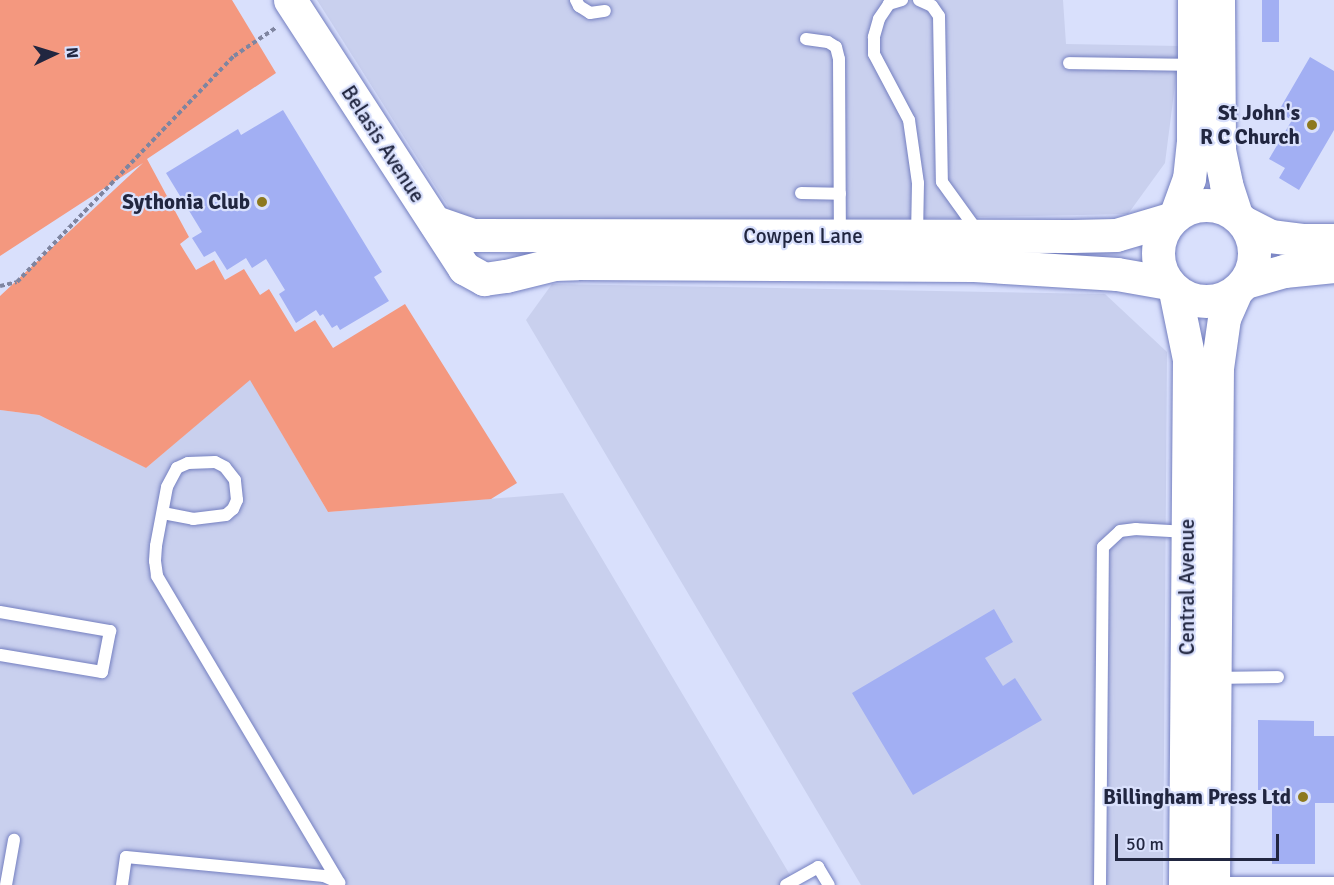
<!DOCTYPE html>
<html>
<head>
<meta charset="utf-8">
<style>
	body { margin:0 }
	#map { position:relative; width:1334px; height:885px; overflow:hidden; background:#d9e0fc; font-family:Signika,sans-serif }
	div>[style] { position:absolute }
	.built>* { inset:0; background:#c9d0ee }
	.green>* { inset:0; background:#f4987f }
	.building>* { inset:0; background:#a2aff3; transform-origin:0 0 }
	.path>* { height:4px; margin-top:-2px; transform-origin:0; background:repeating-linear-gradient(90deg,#7f85a0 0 4.5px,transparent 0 7.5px) }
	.roads { filter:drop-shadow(0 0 2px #747fc0) drop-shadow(0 0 2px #747fc0) }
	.lane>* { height:12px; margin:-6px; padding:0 6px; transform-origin:6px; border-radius:6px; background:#fff }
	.secondary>* { height:33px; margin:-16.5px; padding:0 16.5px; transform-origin:16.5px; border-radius:16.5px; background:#fff }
	.secondary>.ring { margin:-16.5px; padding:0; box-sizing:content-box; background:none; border:33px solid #fff; border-radius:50% }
	.dots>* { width:16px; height:16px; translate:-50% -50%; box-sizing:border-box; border:3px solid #d9e0fc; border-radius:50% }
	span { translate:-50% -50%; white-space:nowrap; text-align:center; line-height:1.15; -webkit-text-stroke:4.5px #d9e0fc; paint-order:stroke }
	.poi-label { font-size:21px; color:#212640; font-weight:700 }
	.right { translate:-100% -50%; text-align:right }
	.street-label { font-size:21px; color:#212640 }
	.north { position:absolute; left:24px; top:24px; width:60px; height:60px; -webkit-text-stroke:4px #d9e0fc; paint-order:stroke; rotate:86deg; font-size:16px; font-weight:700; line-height:24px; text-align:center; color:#212640 }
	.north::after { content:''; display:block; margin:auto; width:21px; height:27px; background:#212640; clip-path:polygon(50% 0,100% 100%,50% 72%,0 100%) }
	.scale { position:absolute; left:1115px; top:834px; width:164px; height:27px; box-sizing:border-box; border:3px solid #212640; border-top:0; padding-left:8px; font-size:18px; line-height:21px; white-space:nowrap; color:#212640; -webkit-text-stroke:4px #d9e0fc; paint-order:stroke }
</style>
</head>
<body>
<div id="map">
	<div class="built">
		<i style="clip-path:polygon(317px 0,1063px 0,1066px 44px,1180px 46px,1165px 163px,1128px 214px,785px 221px,456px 219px)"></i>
		<i style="clip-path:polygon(552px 284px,1105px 294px,1167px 352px,1163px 885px,861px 885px,526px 320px)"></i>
		<i style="clip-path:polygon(250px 379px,328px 512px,563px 493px,796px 885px,0 885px,0 410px,39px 415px,146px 468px)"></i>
	</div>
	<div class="green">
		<i style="clip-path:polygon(0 0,232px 0,276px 73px,147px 159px,189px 237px,180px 244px,196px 270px,214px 260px,225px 280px,244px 269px,260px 295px,269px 289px,295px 332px,315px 320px,333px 348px,405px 304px,517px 483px,491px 499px,328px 512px,250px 380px,146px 468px,39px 415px,0 410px,0 296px,143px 163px,0 256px)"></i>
	</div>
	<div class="building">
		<i style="left:1262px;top:0;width:17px;height:42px"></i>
		<i style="clip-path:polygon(1310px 57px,1334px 71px,1334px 130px,1299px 190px,1279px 178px,1285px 168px,1269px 159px,1292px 120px,1278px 112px)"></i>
		<i style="clip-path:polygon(283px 110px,382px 272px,374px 277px,389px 301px,340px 330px,337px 325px,332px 328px,323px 314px,320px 316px,316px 310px,296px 323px,279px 294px,285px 290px,266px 259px,252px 268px,246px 258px,227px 270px,215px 251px,204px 257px,192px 238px,202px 232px,166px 173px,238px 129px,241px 135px)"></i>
		<i style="clip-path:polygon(994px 609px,1013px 642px,985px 658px,1003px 686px,1015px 678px,1042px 720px,913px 795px,852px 693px)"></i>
		<i style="clip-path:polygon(1258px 720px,1314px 721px,1314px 736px,1334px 736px,1334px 803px,1315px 803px,1315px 864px,1272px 864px,1272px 790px,1258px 790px)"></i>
	</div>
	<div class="path">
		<i style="left:0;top:286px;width:17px;rotate:-13deg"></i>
		<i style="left:17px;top:282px;width:313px;rotate:-46.2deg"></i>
		<i style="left:234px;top:56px;width:52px;rotate:-34deg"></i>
	</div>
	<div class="roads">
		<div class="lane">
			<i style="left:576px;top:0;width:7px;rotate:63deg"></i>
			<i style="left:579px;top:6px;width:13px;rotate:32deg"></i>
			<i style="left:590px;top:13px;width:15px;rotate:-8deg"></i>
			<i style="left:902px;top:0;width:14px;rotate:163deg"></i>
			<i style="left:889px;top:4px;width:18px;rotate:124deg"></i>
			<i style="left:879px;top:19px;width:19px;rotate:106deg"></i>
			<i style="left:874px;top:37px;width:17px;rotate:90deg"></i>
			<i style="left:874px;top:54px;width:75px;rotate:62.1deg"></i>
			<i style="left:909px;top:120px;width:64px;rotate:81.9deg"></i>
			<i style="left:918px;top:183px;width:52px;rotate:91.1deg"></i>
			<i style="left:919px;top:0;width:14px;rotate:25deg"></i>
			<i style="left:932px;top:6px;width:12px;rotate:55deg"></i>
			<i style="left:939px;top:16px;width:166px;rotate:89deg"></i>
			<i style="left:942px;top:182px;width:62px;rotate:54.2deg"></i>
			<i style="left:806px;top:39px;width:22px;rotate:8deg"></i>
			<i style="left:828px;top:42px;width:9px;rotate:32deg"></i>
			<i style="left:836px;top:47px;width:12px;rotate:76deg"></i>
			<i style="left:839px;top:59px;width:177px;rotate:89.7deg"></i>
			<i style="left:1069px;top:63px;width:124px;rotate:0.9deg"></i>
			<i style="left:801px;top:193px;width:39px;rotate:1deg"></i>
			<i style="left:163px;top:513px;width:31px;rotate:11deg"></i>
			<i style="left:193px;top:519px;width:33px;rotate:-7deg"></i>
			<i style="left:226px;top:515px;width:9px;rotate:-41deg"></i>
			<i style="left:233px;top:509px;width:10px;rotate:-66deg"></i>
			<i style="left:237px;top:500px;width:20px;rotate:-96deg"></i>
			<i style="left:235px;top:480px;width:16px;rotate:-128deg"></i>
			<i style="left:225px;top:467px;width:11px;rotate:-153deg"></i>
			<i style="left:215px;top:462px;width:27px;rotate:178deg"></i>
			<i style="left:188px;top:463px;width:12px;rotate:156deg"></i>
			<i style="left:177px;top:468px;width:21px;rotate:118deg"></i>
			<i style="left:167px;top:487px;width:60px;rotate:100.6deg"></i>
			<i style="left:156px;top:546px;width:15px;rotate:94deg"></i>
			<i style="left:155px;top:561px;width:15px;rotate:82deg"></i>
			<i style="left:157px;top:576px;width:355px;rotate:59.3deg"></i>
			<i style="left:0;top:612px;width:112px;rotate:9.8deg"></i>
			<i style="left:110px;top:631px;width:42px;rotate:101deg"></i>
			<i style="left:102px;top:672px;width:103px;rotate:-170.5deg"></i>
			<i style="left:1216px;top:678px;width:62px;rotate:-0.9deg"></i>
			<i style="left:1215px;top:883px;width:119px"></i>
			<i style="left:6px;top:885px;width:46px;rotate:-79.9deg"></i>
			<i style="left:122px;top:885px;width:28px;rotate:-82deg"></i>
			<i style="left:126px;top:857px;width:199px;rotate:5.5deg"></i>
			<i style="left:324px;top:876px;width:17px;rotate:24deg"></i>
			<i style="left:786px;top:885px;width:37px;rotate:-29deg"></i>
			<i style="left:818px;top:867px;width:21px;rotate:59deg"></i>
			<i style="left:1100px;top:885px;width:338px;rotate:-89.5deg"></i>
			<i style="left:1103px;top:547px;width:23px;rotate:-43deg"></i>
			<i style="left:1120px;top:531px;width:16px;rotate:-7deg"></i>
			<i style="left:1136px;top:529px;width:50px;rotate:3.4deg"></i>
		</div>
		<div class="secondary">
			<i style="left:290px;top:0;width:320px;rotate:57deg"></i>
			<i style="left:464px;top:268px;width:23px;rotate:29deg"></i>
			<i style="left:484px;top:279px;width:22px;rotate:-8deg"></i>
			<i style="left:506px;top:276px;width:49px;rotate:-14deg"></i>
			<i style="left:554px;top:264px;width:23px;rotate:-2deg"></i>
			<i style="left:577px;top:263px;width:397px;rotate:0.3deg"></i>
			<i style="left:974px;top:265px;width:143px;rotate:3.6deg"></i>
			<i style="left:1117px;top:274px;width:52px;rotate:10deg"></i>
			<i style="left:1218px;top:0;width:150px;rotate:89.6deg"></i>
			<i style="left:1219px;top:150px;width:35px;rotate:78deg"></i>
			<i style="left:1226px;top:184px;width:32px;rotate:72deg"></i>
			<i class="ring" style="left:1158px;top:205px;width:63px;height:63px"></i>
			<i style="left:1176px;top:214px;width:37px;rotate:-70deg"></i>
			<i style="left:1189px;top:179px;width:36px;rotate:-84deg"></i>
			<i style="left:1193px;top:143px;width:143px;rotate:-89.6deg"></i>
			<i style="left:435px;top:222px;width:39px;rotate:19deg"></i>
			<i style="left:472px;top:235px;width:600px;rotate:0.1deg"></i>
			<i style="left:1072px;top:236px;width:44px;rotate:-1.3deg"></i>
			<i style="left:1116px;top:235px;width:56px;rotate:-16.5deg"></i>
			<i style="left:1245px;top:223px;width:28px;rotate:27deg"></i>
			<i style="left:1270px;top:236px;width:34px;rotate:7deg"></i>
			<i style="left:1304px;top:240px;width:30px"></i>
			<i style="left:1245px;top:282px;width:41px;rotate:-15.8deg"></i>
			<i style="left:1284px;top:271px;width:50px;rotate:-5.7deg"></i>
			<i style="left:1175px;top:291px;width:69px;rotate:78.4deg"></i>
			<i style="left:1189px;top:359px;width:526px;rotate:90.44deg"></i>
			<i style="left:1213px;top:885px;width:517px;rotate:-89.56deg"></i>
			<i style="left:1217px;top:368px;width:50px;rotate:-82deg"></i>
			<i style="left:1224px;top:318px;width:27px;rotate:-66deg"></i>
		</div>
	</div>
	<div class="dots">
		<i style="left:1312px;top:125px;background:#8d791e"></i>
		<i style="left:262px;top:202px;background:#8d791e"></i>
		<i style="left:1303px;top:797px;background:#8d791e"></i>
	</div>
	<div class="poi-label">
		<span class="right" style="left:1300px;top:125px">St John's<br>R C Church</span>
		<span class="right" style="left:250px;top:202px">Sythonia Club</span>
		<span class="right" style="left:1291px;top:797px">Billingham Press Ltd</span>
	</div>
	<div class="street-label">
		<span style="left:383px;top:144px;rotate:57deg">Belasis Avenue</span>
		<span style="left:803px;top:236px">Cowpen Lane</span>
		<span style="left:1187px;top:587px;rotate:-90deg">Central Avenue</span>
	</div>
	<div class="north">N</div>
	<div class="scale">50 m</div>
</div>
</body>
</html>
